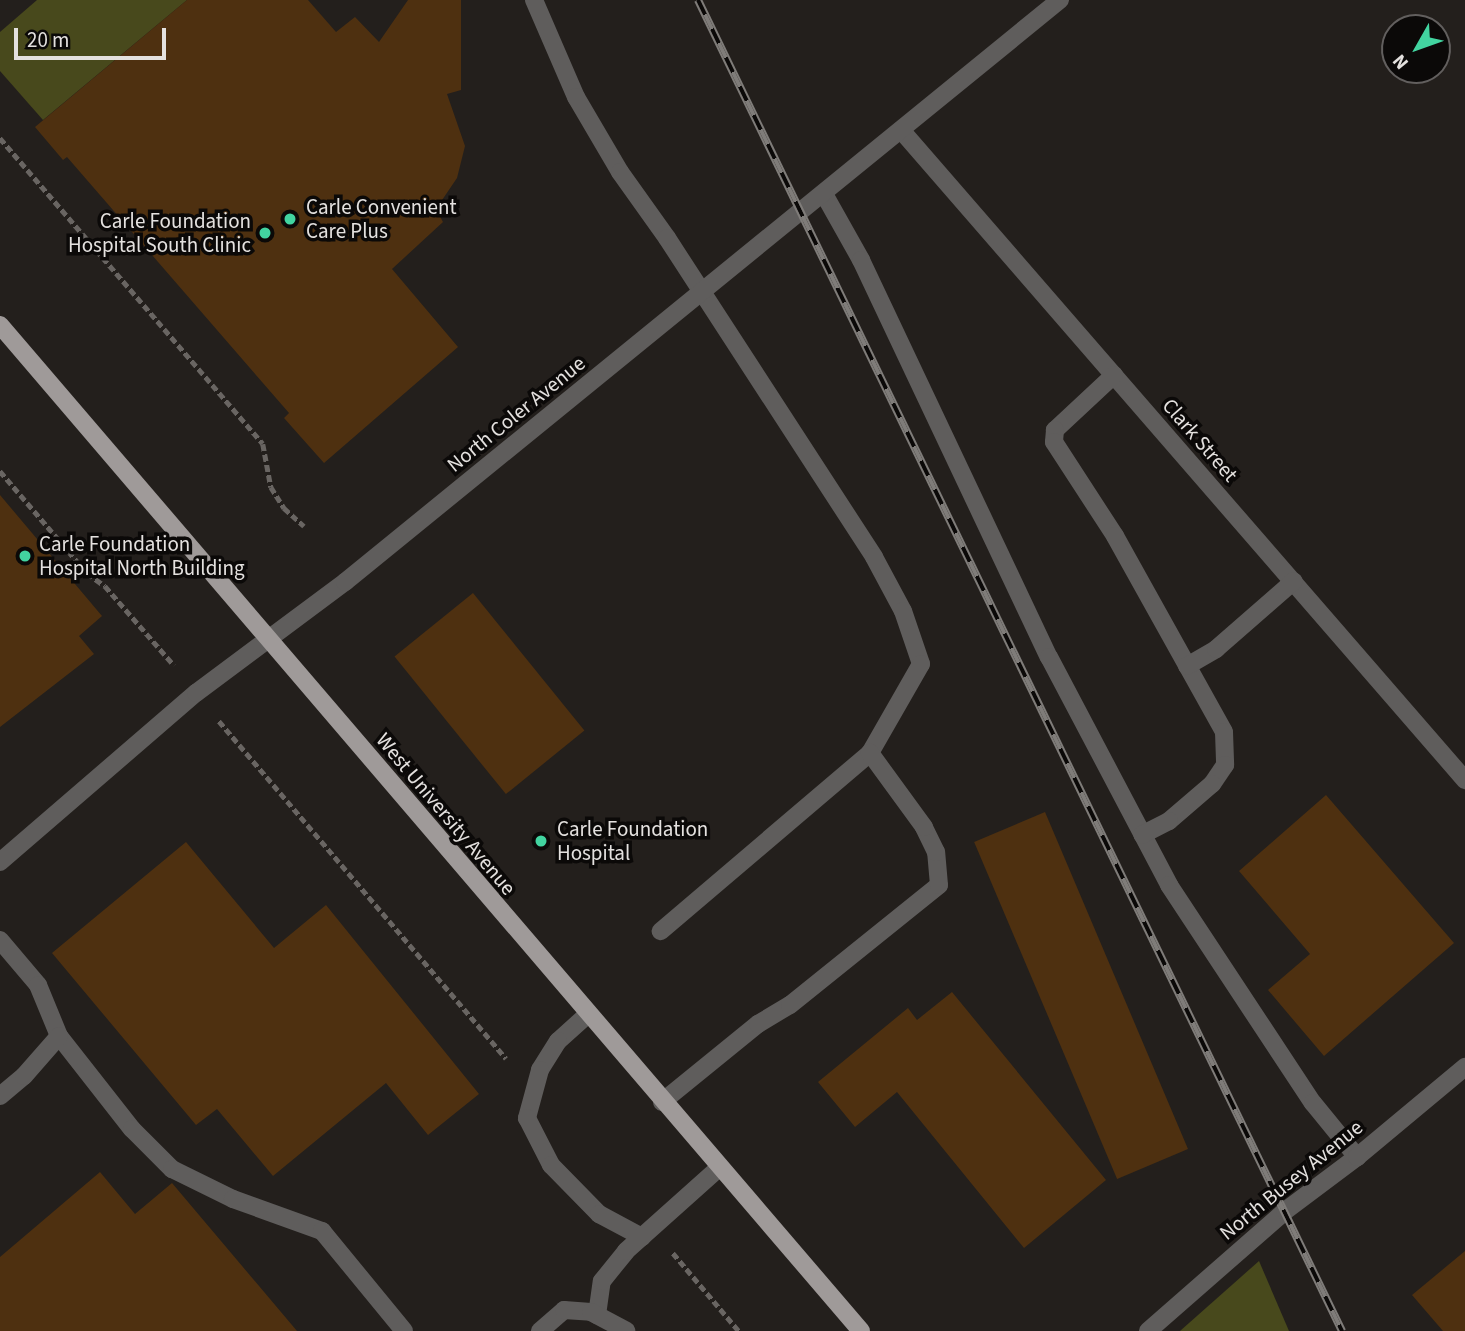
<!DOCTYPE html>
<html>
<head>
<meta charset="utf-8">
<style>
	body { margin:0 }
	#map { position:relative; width:1465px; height:1331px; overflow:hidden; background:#231f1c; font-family:"Source Sans 3",sans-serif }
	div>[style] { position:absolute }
	.green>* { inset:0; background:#48491c }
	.building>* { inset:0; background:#4e3010; transform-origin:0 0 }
	.path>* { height:4.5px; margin-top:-2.25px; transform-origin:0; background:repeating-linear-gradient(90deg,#696562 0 7px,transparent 0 10.5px) }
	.minor>* { height:18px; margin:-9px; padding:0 9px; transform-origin:9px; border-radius:9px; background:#5f5d5c }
	.major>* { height:18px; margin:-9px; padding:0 9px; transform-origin:9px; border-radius:9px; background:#9f9a99 }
	.rail>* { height:8px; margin-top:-4px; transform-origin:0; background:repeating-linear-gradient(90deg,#0b0908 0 16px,#7f7c79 0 32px); box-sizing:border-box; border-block:2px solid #7f7c79 }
	.dots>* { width:19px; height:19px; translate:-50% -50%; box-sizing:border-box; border:4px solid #0b0908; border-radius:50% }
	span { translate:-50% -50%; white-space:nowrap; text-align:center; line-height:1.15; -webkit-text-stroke:7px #0b0908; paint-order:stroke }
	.poi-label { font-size:21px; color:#e4e1df }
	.left { translate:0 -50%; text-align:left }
	.right { translate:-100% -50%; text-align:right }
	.street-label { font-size:21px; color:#e4e1df }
	.north { position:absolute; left:1381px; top:14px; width:70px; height:70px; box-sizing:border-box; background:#0b0908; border:2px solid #625f5e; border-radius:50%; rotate:230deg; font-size:19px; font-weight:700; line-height:28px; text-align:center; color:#e4e1df }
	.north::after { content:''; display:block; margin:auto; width:24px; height:32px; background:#42d4a0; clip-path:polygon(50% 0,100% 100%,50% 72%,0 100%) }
	.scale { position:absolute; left:14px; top:28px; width:152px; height:32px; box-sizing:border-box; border:4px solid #e4e1df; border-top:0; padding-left:9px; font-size:21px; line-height:24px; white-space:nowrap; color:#e4e1df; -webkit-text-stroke:5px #0b0908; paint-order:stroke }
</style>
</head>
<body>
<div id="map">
	<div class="green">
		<i style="clip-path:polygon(37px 0,187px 0,43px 120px,0 71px,0 32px)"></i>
		<i style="clip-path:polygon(1259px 1261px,1289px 1331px,1180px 1331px)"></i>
	</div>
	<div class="building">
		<i style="clip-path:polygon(187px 0,308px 0,336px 32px,355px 17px,379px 42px,408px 0,461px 0,461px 90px,447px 94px,465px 146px,457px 178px,436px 209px,443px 222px,392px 269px,458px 347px,324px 463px,284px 418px,289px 413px,67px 157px,63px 160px,35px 127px)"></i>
		<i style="clip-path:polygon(0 495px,102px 616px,79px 636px,94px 654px,0 727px)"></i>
		<i style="left:473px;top:593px;width:177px;height:101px;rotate:51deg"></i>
		<i style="clip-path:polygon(1326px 795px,1454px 943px,1324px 1056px,1268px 990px,1310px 954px,1239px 871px)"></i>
		<i style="left:1045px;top:812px;width:366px;height:77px;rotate:67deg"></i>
		<i style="clip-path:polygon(186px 842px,274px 948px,326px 905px,479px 1094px,428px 1135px,386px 1083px,273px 1176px,217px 1109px,196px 1125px,52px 953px)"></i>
		<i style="clip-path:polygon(952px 992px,1106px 1180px,1024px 1248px,897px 1092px,855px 1127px,818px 1082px,908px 1008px,917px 1020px)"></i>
		<i style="clip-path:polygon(100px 1172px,135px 1214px,172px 1183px,297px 1331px,0 1331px,0 1257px)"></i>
		<i style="clip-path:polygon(1465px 1251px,1465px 1331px,1443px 1331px,1412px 1295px)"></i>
	</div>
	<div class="path">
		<i style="left:0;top:138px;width:403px;rotate:49.3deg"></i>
		<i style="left:263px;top:444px;width:44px;rotate:79.5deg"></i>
		<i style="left:271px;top:487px;width:25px;rotate:58deg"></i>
		<i style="left:284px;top:508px;width:27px;rotate:42deg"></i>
		<i style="left:0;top:471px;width:134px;rotate:49.5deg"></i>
		<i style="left:87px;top:573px;width:22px;rotate:36deg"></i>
		<i style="left:105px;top:586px;width:105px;rotate:48.9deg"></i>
		<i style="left:219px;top:721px;width:443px;rotate:49.6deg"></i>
		<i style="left:673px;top:1253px;width:102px;rotate:49.8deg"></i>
	</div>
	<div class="minor">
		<i style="left:534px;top:0;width:106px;rotate:66.6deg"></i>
		<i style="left:576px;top:97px;width:87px;rotate:59.6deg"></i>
		<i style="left:620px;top:172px;width:81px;rotate:54.5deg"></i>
		<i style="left:667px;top:238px;width:380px;rotate:57deg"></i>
		<i style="left:874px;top:557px;width:61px;rotate:61.8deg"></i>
		<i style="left:903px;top:611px;width:56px;rotate:71.2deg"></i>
		<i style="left:921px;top:664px;width:103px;rotate:119.8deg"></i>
		<i style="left:870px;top:753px;width:275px;rotate:139.6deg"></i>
		<i style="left:901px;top:130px;width:861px;rotate:49.05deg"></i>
		<i style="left:824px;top:194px;width:76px;rotate:60.7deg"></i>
		<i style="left:861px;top:260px;width:439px;rotate:64.7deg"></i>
		<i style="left:1049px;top:657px;width:258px;rotate:62.2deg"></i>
		<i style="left:1169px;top:885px;width:261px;rotate:56.6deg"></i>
		<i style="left:1313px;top:1103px;width:70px;rotate:50.8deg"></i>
		<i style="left:1114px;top:375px;width:81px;rotate:137deg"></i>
		<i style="left:1055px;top:430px;width:12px;rotate:95deg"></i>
		<i style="left:1054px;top:442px;width:112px;rotate:57deg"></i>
		<i style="left:1115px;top:536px;width:224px;rotate:60.9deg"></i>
		<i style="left:1224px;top:732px;width:33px;rotate:88deg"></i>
		<i style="left:1225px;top:765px;width:23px;rotate:124deg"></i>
		<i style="left:1212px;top:784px;width:57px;rotate:139.3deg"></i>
		<i style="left:1169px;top:821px;width:30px;rotate:153deg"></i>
		<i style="left:1187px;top:666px;width:34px;rotate:-30deg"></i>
		<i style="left:1216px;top:649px;width:103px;rotate:-41.1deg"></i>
		<i style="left:0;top:862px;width:259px;rotate:-40.8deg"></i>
		<i style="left:196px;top:693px;width:186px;rotate:-36.7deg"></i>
		<i style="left:345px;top:582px;width:922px;rotate:-39.15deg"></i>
		<i style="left:0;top:940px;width:59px;rotate:49.8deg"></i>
		<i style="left:38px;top:985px;width:55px;rotate:67.6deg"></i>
		<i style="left:59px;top:1036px;width:118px;rotate:51.9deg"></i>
		<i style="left:132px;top:1129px;width:57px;rotate:45deg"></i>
		<i style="left:172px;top:1169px;width:68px;rotate:26.2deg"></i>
		<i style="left:233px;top:1199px;width:95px;rotate:19.8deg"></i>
		<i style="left:322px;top:1231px;width:129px;rotate:50.6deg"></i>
		<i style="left:587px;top:1015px;width:39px;rotate:138deg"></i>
		<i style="left:558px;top:1041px;width:34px;rotate:122deg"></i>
		<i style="left:540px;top:1070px;width:50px;rotate:105.2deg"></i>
		<i style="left:527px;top:1118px;width:53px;rotate:62.9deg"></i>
		<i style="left:551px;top:1165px;width:69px;rotate:45.6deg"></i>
		<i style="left:599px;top:1214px;width:49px;rotate:28.1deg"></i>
		<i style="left:0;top:1096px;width:31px;rotate:-40deg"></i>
		<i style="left:24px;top:1076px;width:53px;rotate:-48.8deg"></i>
		<i style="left:662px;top:1102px;width:124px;rotate:-39.1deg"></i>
		<i style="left:758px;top:1024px;width:37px;rotate:-31deg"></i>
		<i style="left:790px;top:1005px;width:191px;rotate:-38.8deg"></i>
		<i style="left:939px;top:885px;width:33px;rotate:-95deg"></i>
		<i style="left:936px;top:852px;width:28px;rotate:-116deg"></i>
		<i style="left:924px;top:827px;width:92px;rotate:-126.1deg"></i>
		<i style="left:597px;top:1315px;width:34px;rotate:-82deg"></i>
		<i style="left:602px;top:1281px;width:38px;rotate:-51deg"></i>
		<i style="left:626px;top:1251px;width:126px;rotate:-41.8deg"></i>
		<i style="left:540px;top:1331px;width:32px;rotate:-41deg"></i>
		<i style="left:564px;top:1310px;width:27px;rotate:4deg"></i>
		<i style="left:591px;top:1312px;width:40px;rotate:28deg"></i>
		<i style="left:1148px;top:1331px;width:182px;rotate:-41.2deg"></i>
		<i style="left:1285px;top:1211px;width:90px;rotate:-36.9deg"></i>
		<i style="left:1357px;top:1157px;width:141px;rotate:-39.8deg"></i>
	</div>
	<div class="major">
		<i style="left:0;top:325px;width:1324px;rotate:49.44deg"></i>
	</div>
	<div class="rail">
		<i style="left:698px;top:0;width:1479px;rotate:64.18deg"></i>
	</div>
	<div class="dots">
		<i style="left:290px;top:219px;background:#42d4a0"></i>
		<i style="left:265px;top:233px;background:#42d4a0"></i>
		<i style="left:25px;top:556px;background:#42d4a0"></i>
		<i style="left:541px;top:841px;background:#42d4a0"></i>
	</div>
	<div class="poi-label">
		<span class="left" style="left:306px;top:219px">Carle Convenient<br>Care Plus</span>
		<span class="right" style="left:251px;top:233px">Carle Foundation<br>Hospital South Clinic</span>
		<span class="left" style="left:39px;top:556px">Carle Foundation<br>Hospital North Building</span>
		<span class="left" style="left:557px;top:841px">Carle Foundation<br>Hospital</span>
	</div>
	<div class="street-label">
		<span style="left:516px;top:414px;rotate:-39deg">North Coler Avenue</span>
		<span style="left:1200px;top:440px;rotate:49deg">Clark Street</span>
		<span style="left:446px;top:814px;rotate:50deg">West University Avenue</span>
		<span style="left:1291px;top:1180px;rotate:-39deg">North Busey Avenue</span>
	</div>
	<div class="north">N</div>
	<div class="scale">20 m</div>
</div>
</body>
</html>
